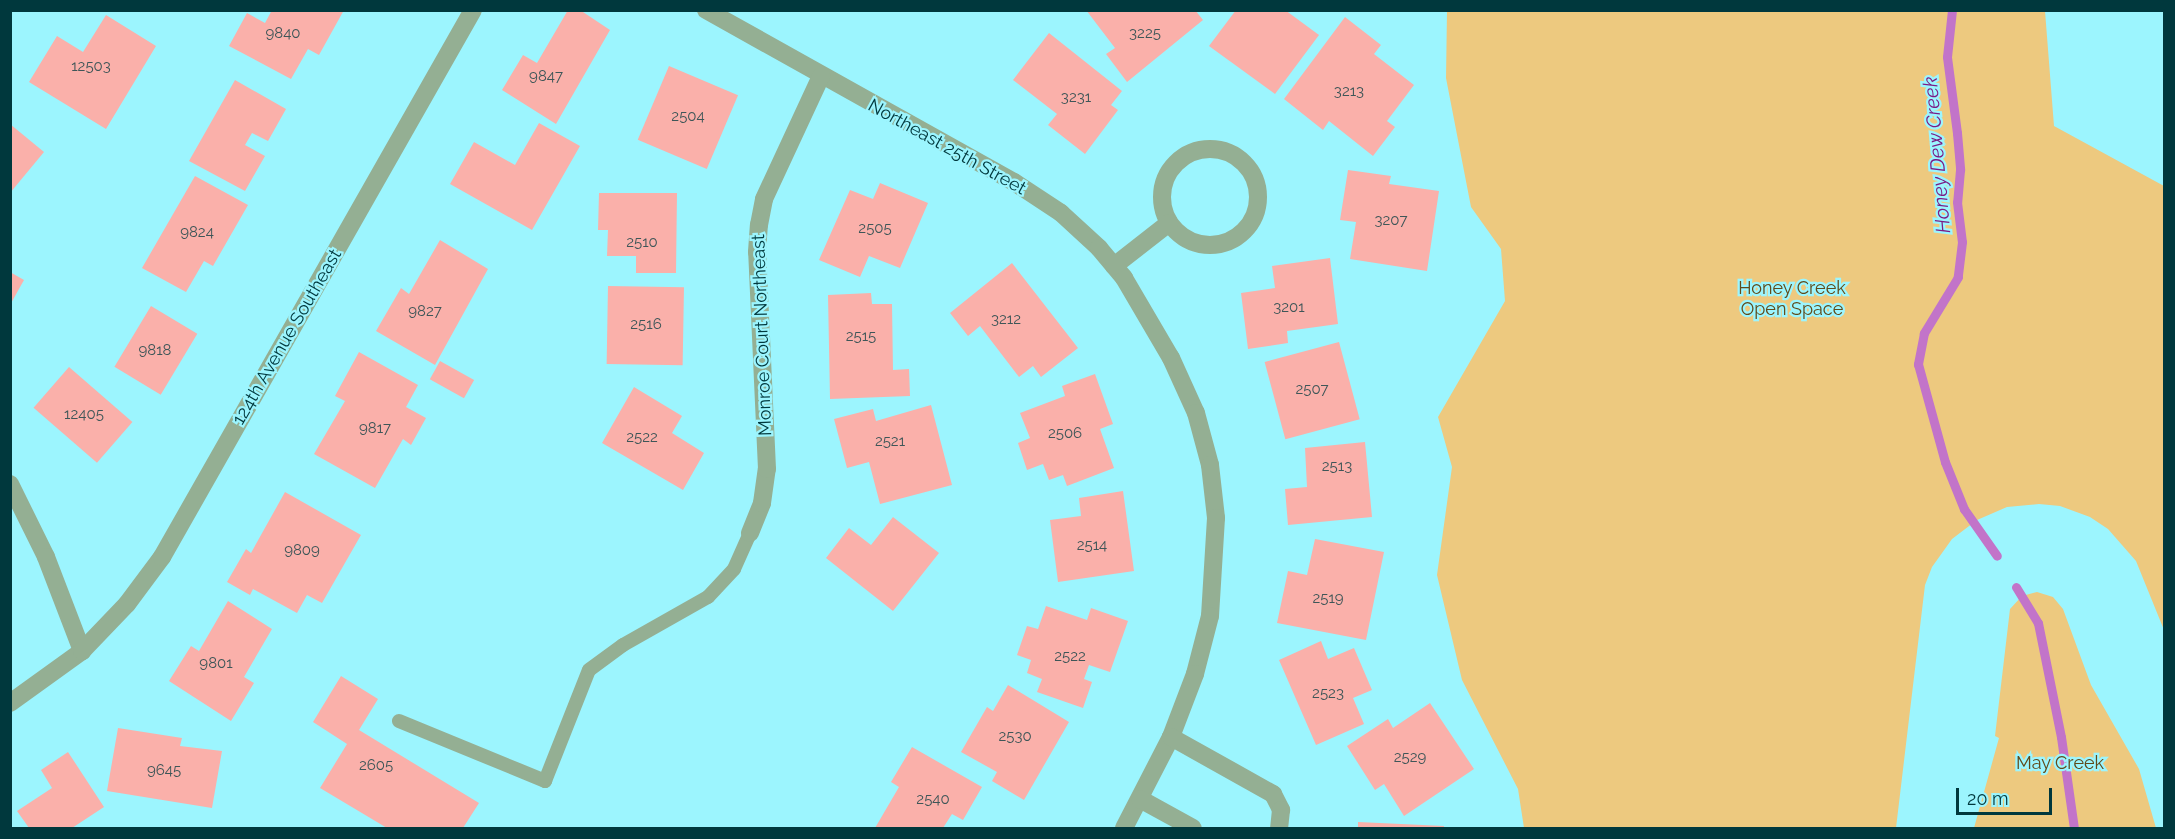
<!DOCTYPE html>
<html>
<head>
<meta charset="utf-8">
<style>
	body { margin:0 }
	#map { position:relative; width:2175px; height:839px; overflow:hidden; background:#9cf5fe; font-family:Raleway,sans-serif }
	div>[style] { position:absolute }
	.green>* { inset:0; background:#edc97f }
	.stream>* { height:9px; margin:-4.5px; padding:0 4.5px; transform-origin:4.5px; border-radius:4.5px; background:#c274c9 }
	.building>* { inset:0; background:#fab0aa; transform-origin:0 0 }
	.lane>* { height:14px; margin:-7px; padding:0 7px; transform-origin:7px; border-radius:7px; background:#94af93 }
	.street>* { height:18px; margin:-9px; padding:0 9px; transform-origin:9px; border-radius:9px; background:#94af93 }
	.street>.ring { margin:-9px; padding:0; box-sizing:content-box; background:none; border:18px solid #94af93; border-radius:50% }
	span { translate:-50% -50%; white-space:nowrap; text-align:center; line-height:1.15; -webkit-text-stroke:4.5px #9cf5fe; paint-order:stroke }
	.number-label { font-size:15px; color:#3e5658 }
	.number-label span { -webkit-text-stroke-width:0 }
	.street-label { font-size:18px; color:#00383d }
	.park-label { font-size:18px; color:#604a1a }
	.water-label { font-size:20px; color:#7b1b84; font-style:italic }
	.frame { position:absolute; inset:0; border:12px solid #00383d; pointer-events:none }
	.scale { position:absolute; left:1956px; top:788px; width:96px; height:27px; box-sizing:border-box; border:3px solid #00383d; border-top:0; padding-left:8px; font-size:18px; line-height:21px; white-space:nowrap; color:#00383d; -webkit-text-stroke:4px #9cf5fe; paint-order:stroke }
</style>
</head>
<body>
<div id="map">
	<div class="green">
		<i style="clip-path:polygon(1447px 11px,2045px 11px,2054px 126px,2164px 186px,2164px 630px,2136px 561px,2108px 529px,2090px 517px,2060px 506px,2039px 504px,2007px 507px,1977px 520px,1952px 539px,1932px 567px,1925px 585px,1896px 828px,1524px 828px,1518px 789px,1462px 680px,1437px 575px,1452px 467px,1438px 417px,1505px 301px,1501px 249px,1471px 207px,1446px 78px)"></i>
		<i style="clip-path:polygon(2037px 592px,2053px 597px,2063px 609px,2091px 685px,2139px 769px,2156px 828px,1974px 828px,1999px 738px,1995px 736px,2010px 609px,2022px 596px)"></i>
	</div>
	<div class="stream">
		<i style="left:1952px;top:10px;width:47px;rotate:96.1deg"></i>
		<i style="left:1947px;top:57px;width:77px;rotate:82.5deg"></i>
		<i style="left:1957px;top:133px;width:37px;rotate:85deg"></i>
		<i style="left:1960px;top:170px;width:32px;rotate:95deg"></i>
		<i style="left:1957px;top:202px;width:40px;rotate:82.9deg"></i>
		<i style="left:1962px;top:242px;width:35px;rotate:97deg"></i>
		<i style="left:1958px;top:277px;width:66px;rotate:121.3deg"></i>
		<i style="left:1924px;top:333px;width:32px;rotate:101deg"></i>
		<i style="left:1918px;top:364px;width:102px;rotate:74.6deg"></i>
		<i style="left:1945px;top:462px;width:51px;rotate:68deg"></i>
		<i style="left:1964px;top:509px;width:57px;rotate:54.9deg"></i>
		<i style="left:2016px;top:587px;width:42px;rotate:58.6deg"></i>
		<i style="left:2038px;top:623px;width:116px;rotate:78.6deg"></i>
		<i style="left:2061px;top:737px;width:92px;rotate:81.9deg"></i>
	</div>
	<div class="building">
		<i style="clip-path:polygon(272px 10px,344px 10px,319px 55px,308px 49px,291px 79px,229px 46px,247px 13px,265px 23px)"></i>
		<i style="clip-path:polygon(568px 10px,580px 10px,610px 30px,556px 124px,502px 90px,523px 55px,537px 63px)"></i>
		<i style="clip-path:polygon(1086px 10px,1195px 10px,1203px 20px,1127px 82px,1106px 54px,1115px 48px)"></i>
		<i style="clip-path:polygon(1236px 10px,1285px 10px,1319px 35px,1275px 94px,1209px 46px)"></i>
		<i style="clip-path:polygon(106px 15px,156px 46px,106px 129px,29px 82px,57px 36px,83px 52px)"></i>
		<i style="clip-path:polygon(1345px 17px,1381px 45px,1374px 54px,1414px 85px,1387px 121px,1395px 127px,1373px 156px,1329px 121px,1323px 130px,1284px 99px)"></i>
		<i style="clip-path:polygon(1049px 33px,1122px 91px,1111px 105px,1118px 110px,1085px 154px,1048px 125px,1057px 114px,1013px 80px)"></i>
		<i style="left:669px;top:66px;width:75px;height:80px;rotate:23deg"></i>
		<i style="clip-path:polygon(235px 80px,286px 109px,268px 141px,252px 133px,245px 145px,265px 156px,245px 191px,189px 161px)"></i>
		<i style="clip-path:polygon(539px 123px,580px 146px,532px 230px,450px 184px,474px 142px,515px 165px)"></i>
		<i style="clip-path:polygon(10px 124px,44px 152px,10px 193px)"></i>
		<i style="clip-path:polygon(1348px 170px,1391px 176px,1389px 184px,1439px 191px,1427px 271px,1350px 259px,1356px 222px,1340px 220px)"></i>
		<i style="clip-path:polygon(195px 176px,248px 205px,213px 266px,204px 261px,186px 292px,142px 268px)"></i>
		<i style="clip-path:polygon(880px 183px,928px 203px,900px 268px,869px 256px,860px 277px,819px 260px,850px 190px,873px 199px)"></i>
		<i style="clip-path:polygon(599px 193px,677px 193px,676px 273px,636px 273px,636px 256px,607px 256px,608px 230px,598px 230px)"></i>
		<i style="clip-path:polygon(440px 240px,488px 269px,435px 365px,376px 331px,401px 288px,409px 294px)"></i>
		<i style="clip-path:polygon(1330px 258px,1338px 324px,1287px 331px,1288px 343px,1248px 349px,1241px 293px,1275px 288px,1272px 266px)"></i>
		<i style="clip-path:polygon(1012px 263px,1078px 348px,1041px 377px,1033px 366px,1019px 377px,980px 326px,968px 336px,950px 313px)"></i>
		<i style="clip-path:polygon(10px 272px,24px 280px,10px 305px)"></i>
		<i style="left:608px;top:286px;width:76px;height:78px;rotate:1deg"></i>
		<i style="clip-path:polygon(871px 293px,872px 304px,892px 304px,893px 370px,909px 369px,910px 396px,830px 399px,828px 295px)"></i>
		<i style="left:151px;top:306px;width:54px;height:71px;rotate:31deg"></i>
		<i style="left:1339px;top:342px;width:80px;height:77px;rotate:75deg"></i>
		<i style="clip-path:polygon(359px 352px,418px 385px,406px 407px,426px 418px,411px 445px,403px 439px,375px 488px,314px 454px,345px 401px,335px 396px)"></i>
		<i style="left:440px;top:361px;width:39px;height:21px;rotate:29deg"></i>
		<i style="left:69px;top:367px;width:84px;height:54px;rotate:41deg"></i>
		<i style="clip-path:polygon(1095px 374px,1113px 424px,1100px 429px,1114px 468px,1067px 486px,1063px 475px,1049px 480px,1043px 464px,1027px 470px,1018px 443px,1030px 438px,1020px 413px,1065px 396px,1062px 386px)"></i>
		<i style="clip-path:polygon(634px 387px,682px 416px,672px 433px,704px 453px,683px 490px,602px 443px)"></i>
		<i style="clip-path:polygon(931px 405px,952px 485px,880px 504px,869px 462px,847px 468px,834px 419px,873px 409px,876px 421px)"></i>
		<i style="clip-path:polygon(1365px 442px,1372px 517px,1288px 525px,1285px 489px,1307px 487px,1305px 448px)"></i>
		<i style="clip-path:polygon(1123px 491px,1134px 571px,1058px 582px,1050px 520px,1081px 516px,1079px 498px)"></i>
		<i style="clip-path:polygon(285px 492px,361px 535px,322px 603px,307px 595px,297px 613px,253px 589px,250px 595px,227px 582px,246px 549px,251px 553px)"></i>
		<i style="clip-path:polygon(893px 517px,939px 553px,893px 611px,826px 558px,849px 528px,871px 545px)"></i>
		<i style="clip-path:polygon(1315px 539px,1384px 552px,1366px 640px,1277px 623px,1288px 571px,1307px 575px)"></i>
		<i style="clip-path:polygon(228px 601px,272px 629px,244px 677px,254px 683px,231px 721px,169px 681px,191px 646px,199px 651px)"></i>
		<i style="clip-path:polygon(1046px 606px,1087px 620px,1091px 608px,1128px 621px,1110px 672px,1089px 665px,1084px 679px,1092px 682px,1083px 708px,1037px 692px,1042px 679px,1027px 673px,1031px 660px,1017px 655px,1027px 626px,1038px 629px)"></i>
		<i style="clip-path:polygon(1321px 641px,1328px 659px,1354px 648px,1372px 690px,1353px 698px,1364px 724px,1316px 745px,1279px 660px)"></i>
		<i style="clip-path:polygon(341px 676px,378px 699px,359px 730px,479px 803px,463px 828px,387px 828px,320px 788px,347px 744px,313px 722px)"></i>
		<i style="clip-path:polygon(1008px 685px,1069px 722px,1024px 800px,992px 781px,997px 772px,961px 752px,987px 707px,993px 711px)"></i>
		<i style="clip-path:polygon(1430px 703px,1474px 769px,1404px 816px,1384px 784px,1375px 790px,1347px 746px,1388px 719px,1393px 728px)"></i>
		<i style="clip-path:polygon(118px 728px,182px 738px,180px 746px,222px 751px,212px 808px,107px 791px)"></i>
		<i style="clip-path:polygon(912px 747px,982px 787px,963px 820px,952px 814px,943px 828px,875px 828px,899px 787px,891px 782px)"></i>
		<i style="clip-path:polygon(68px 752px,104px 807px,72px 828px,29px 828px,17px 811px,52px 788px,41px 770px)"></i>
		<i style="clip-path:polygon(1358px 822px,1444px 826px,1444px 828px,1358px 828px)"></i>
	</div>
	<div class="lane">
		<i style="left:399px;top:721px;width:158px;rotate:22.3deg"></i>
		<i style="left:545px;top:781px;width:119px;rotate:-68.4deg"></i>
		<i style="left:589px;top:670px;width:42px;rotate:-36.3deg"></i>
		<i style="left:623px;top:645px;width:98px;rotate:-29.5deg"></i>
		<i style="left:708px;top:597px;width:38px;rotate:-47deg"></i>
		<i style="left:734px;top:569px;width:39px;rotate:-66deg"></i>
	</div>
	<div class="street">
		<i style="left:706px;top:10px;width:353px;rotate:29.2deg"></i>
		<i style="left:1014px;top:182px;width:56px;rotate:33.4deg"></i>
		<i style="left:1061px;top:213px;width:52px;rotate:42.6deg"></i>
		<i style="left:1099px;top:248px;width:39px;rotate:50deg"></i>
		<i style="left:1124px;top:278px;width:93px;rotate:59.6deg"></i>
		<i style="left:1171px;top:358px;width:60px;rotate:65.6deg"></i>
		<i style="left:1196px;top:413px;width:54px;rotate:74.9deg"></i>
		<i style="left:1210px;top:465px;width:53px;rotate:83.5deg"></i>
		<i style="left:1216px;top:518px;width:98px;rotate:93.5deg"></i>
		<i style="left:1210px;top:616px;width:60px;rotate:104.5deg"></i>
		<i style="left:1195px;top:674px;width:67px;rotate:110.9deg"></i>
		<i style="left:1171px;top:737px;width:102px;rotate:117.3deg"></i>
		<i class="ring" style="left:1162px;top:149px;width:78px;height:78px"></i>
		<i style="left:1114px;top:266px;width:70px;rotate:-38deg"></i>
		<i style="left:10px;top:484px;width:81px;rotate:63.7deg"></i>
		<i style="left:46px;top:557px;width:101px;rotate:69deg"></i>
		<i style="left:750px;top:533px;width:32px;rotate:-68deg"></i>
		<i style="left:762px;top:503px;width:34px;rotate:-82deg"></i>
		<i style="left:767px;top:469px;width:217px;rotate:-92.6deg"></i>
		<i style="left:757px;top:252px;width:27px;rotate:-86deg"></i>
		<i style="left:759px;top:225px;width:26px;rotate:-79deg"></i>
		<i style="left:764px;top:199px;width:136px;rotate:-65.1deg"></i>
		<i style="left:10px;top:703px;width:89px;rotate:-35.8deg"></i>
		<i style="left:82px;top:651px;width:65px;rotate:-46.2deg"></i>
		<i style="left:127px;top:604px;width:59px;rotate:-53.3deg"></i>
		<i style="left:162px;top:557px;width:629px;rotate:-60.38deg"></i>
		<i style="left:1171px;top:737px;width:117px;rotate:29.2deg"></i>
		<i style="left:1273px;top:794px;width:18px;rotate:63deg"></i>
		<i style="left:1281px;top:810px;width:18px;rotate:96deg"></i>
		<i style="left:1140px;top:799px;width:60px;rotate:28.7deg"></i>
	</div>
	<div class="number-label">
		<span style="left:283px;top:34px">9840</span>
		<span style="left:1145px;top:34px">3225</span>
		<span style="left:91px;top:67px">12503</span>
		<span style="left:546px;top:77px">9847</span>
		<span style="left:1349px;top:92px">3213</span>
		<span style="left:1076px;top:98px">3231</span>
		<span style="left:688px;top:117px">2504</span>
		<span style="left:1391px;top:221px">3207</span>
		<span style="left:875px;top:229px">2505</span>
		<span style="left:197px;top:233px">9824</span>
		<span style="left:642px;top:243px">2510</span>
		<span style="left:1289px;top:308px">3201</span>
		<span style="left:425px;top:312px">9827</span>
		<span style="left:1006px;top:320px">3212</span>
		<span style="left:646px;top:325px">2516</span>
		<span style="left:861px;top:337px">2515</span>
		<span style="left:155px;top:351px">9818</span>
		<span style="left:1312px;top:390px">2507</span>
		<span style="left:84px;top:415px">12405</span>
		<span style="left:375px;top:429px">9817</span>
		<span style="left:1065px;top:434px">2506</span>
		<span style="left:642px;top:438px">2522</span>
		<span style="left:890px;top:442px">2521</span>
		<span style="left:1337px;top:467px">2513</span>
		<span style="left:1092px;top:546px">2514</span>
		<span style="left:302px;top:551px">9809</span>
		<span style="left:1328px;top:599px">2519</span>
		<span style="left:1070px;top:657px">2522</span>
		<span style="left:216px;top:664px">9801</span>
		<span style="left:1328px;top:694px">2523</span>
		<span style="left:1015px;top:737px">2530</span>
		<span style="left:1410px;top:758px">2529</span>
		<span style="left:376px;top:766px">2605</span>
		<span style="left:164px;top:771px">9645</span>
		<span style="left:933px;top:800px">2540</span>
	</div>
	<div class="street-label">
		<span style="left:947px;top:147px;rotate:29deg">Northeast 25th Street</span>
		<span style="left:762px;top:335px;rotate:-92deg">Monroe Court Northeast</span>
		<span style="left:287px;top:337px;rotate:-60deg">124th Avenue Southeast</span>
	</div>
	<div class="park-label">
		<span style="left:1792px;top:299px">Honey Creek<br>Open Space</span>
		<span style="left:2060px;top:763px">May Creek</span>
	</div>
	<div class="water-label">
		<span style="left:1937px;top:155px;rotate:-95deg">Honey Dew Creek</span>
	</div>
	<div class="frame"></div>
	<div class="scale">20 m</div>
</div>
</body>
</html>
